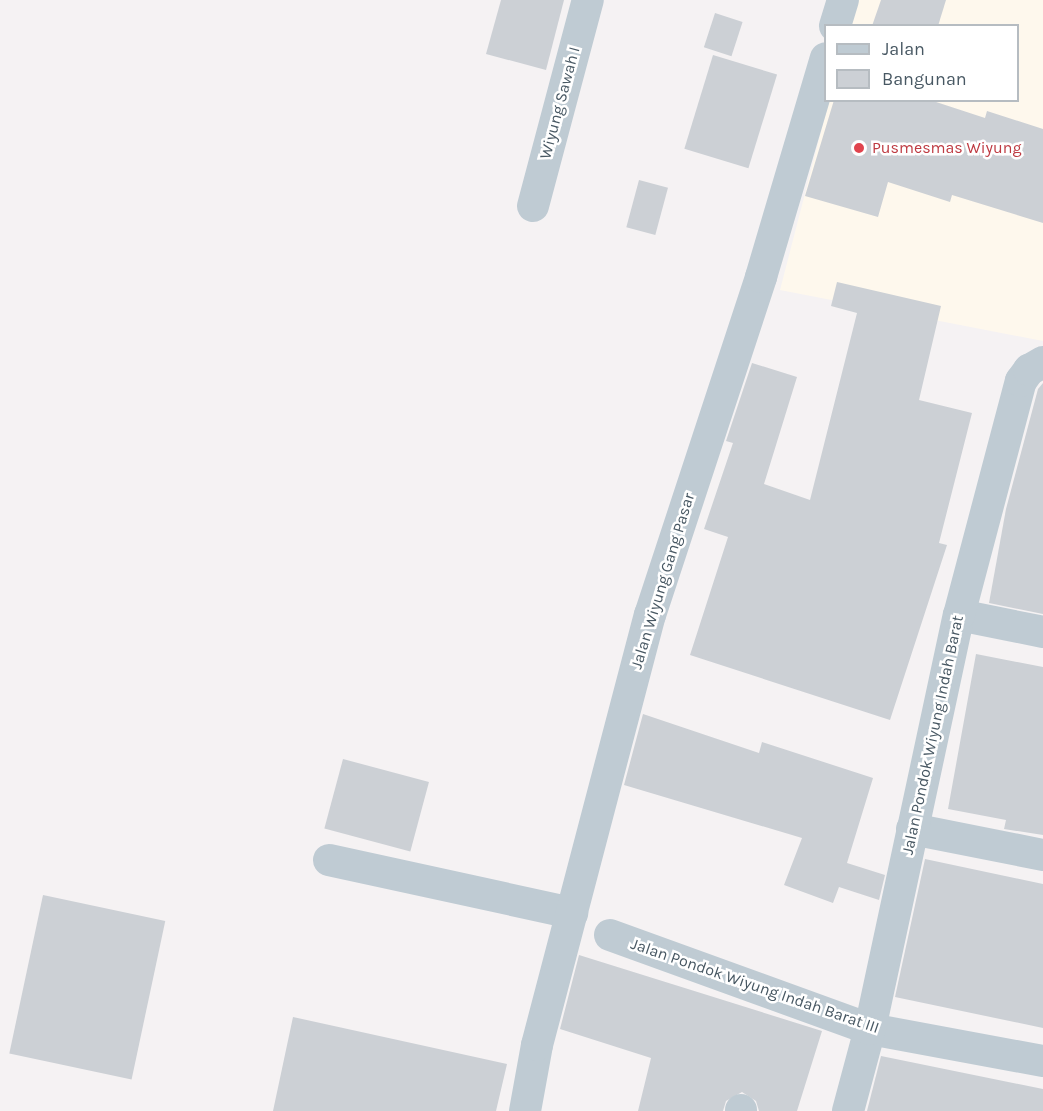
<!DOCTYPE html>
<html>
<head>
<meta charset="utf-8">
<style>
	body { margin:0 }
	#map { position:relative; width:1043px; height:1111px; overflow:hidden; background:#f5f2f3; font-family:Karla,sans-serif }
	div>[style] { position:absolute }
	.commercial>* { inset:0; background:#fef8ed }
	.building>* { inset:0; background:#ccd0d5; transform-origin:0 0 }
	.street>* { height:32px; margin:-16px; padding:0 16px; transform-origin:16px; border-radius:16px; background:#bfcbd3 }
	.dots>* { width:16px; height:16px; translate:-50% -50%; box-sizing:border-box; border:3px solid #fff; border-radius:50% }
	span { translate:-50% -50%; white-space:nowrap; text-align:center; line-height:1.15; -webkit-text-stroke:5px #fff; paint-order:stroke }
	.street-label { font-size:16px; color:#485863 }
	.health-label { font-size:16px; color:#be3a42 }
	.left { translate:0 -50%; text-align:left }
	.legend { position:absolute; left:824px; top:24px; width:195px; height:78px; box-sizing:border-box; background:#fff; border:2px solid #b6bcc1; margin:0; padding:8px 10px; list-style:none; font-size:18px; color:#485863 }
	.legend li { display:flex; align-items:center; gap:12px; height:30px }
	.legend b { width:30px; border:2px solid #b6bcc1 }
</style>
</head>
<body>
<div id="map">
	<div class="commercial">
		<i style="clip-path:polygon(856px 0,1043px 0,1043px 341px,780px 290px,829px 101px,1018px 100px,1018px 26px,849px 25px)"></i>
	</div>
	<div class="building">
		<i style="clip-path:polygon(501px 0,564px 0,546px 70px,486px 54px)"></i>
		<i style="clip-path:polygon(881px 0,946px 0,938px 26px,872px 26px)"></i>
		<i style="left:715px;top:13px;width:29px;height:36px;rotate:18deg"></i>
		<i style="left:713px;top:55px;width:67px;height:98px;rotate:17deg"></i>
		<i style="clip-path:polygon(834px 100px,930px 100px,985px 118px,987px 111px,1043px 129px,1043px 223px,952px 195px,950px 202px,888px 182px,878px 217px,805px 196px)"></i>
		<i style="left:639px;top:180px;width:30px;height:49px;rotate:15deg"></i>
		<i style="clip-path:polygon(837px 282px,941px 306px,919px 400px,972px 413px,939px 543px,947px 545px,890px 720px,690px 655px,728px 537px,704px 529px,733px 443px,726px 441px,752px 363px,797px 377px,764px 484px,810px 500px,857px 313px,831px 306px)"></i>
		<i style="clip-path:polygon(1043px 383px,1043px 614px,989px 603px,1006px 509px,1038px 389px)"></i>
		<i style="clip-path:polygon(976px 654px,1043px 667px,1043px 835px,1004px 829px,1006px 820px,948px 809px)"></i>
		<i style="clip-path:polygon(643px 714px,759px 753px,762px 742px,873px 778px,847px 863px,885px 875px,879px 900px,839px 887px,833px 903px,784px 885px,802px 838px,624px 785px)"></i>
		<i style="left:343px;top:759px;width:89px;height:72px;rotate:15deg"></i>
		<i style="clip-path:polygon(925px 859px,1043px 884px,1043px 1028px,895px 997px)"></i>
		<i style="left:43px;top:895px;width:125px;height:162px;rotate:12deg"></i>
		<i style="clip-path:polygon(579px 955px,822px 1031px,797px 1111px,759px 1111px,756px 1101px,742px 1092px,726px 1101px,723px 1111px,638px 1111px,651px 1058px,560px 1029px)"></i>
		<i style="clip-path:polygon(293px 1017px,507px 1064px,496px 1111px,273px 1111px)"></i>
		<i style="clip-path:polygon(881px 1056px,1043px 1089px,1043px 1111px,867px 1111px)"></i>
	</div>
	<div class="street">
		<i style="left:835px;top:26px;width:27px;rotate:-73deg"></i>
		<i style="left:533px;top:206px;width:213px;rotate:-75.1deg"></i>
		<i style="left:959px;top:615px;width:86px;rotate:11.4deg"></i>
		<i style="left:912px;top:829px;width:134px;rotate:11.2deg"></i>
		<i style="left:329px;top:860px;width:249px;rotate:12.3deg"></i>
		<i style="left:610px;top:935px;width:276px;rotate:19.9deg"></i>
		<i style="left:870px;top:1029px;width:176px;rotate:10.5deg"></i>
		<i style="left:525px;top:1111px;width:67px;rotate:-79.7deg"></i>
		<i style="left:537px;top:1045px;width:445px;rotate:-75.3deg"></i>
		<i style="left:650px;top:615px;width:356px;rotate:-71.8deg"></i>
		<i style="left:761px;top:277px;width:228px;rotate:-73.5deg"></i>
		<i style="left:741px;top:1111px;width:1px;rotate:-90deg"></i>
		<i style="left:848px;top:1111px;width:85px;rotate:-75deg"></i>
		<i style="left:870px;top:1029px;width:423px;rotate:-77.9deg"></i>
		<i style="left:959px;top:615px;width:242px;rotate:-75.2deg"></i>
		<i style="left:1021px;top:381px;width:14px;rotate:-54deg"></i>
		<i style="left:1029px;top:370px;width:16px;rotate:-30deg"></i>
	</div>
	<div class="dots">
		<i style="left:859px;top:148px;background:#e0444e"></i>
	</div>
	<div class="street-label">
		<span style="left:560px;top:103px;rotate:-75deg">Wiyung Sawah I</span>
		<span style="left:663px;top:581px;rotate:-73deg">Jalan Wiyung Gang Pasar</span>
		<span style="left:933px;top:735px;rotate:-78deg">Jalan Pondok Wiyung Indah Barat</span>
		<span style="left:755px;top:986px;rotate:19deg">Jalan Pondok Wiyung Indah Barat III</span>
	</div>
	<div class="health-label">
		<span class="left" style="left:872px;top:148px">Pusmesmas Wiyung</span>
	</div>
	<ul class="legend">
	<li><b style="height:8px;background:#bfcbd3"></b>Jalan</li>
	<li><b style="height:16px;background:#ccd0d5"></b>Bangunan</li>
	</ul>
</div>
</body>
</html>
